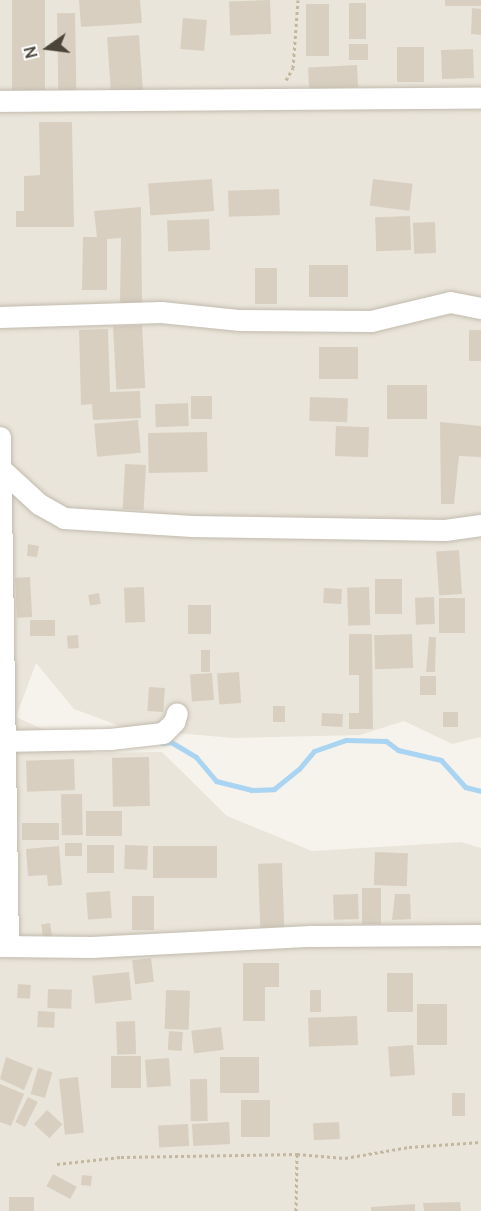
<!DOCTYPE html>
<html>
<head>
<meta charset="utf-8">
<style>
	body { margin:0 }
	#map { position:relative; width:481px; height:1211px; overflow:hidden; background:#f6f3ec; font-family:Manrope,sans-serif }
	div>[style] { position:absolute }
	.residential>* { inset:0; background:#eae5da }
	.stream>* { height:5px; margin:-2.5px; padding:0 2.5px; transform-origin:2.5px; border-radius:2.5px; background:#a9d4f2 }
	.building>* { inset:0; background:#d8cfc1; transform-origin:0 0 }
	.path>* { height:3px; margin-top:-1.5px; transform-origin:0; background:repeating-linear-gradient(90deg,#c4b79f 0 3px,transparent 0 6px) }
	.roads { filter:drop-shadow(0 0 2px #c2bbae) drop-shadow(0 0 2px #c2bbae) }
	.street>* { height:21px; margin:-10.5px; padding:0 10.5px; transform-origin:10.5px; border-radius:10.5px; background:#fff }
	span { translate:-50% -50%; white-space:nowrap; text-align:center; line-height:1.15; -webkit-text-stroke:4.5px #fff; paint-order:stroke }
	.north { position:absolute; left:18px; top:18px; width:60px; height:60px; -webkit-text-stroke:4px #fff; paint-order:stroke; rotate:256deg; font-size:16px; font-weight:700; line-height:24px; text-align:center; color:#4b4439 }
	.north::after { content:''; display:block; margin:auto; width:21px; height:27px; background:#4b4439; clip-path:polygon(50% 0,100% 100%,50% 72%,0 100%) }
</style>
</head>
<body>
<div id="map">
	<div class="residential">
		<i style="clip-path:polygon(0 0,481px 0,481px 737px,452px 744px,404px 721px,360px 735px,234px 738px,128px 729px,74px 709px,36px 663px,16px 717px,95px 753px,162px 752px,227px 816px,312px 851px,461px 842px,481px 848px,481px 1211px,0 1211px)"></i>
	</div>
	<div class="stream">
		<i style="left:162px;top:743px;width:9px;rotate:-6deg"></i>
		<i style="left:171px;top:742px;width:29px;rotate:31deg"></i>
		<i style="left:196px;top:757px;width:31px;rotate:50deg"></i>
		<i style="left:216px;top:781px;width:36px;rotate:14deg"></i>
		<i style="left:251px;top:790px;width:23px;rotate:-2deg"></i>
		<i style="left:274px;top:789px;width:32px;rotate:-39deg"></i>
		<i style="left:299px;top:769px;width:23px;rotate:-50deg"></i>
		<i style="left:314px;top:751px;width:34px;rotate:-19deg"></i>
		<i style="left:346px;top:740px;width:40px;rotate:1.4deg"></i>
		<i style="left:386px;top:741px;width:15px;rotate:37deg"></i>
		<i style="left:398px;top:750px;width:44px;rotate:13.1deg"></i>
		<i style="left:441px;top:760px;width:36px;rotate:48deg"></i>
		<i style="left:465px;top:787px;width:16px;rotate:14deg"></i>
	</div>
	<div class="building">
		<i style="left:12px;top:0;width:33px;height:90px"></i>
		<i style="clip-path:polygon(79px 0,140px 0,142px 23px,81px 27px)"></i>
		<i style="left:270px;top:0;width:34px;height:41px;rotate:88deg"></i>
		<i style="left:445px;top:0;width:36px;height:6px"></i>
		<i style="left:349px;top:3px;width:17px;height:36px"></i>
		<i style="left:306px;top:4px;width:23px;height:52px"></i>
		<i style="clip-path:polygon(472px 8px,481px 9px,481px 35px,471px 34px)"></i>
		<i style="left:75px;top:13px;width:79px;height:18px;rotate:89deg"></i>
		<i style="left:183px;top:18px;width:24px;height:31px;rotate:5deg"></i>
		<i style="left:139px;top:35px;width:55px;height:32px;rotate:86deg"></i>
		<i style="left:349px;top:44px;width:19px;height:16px"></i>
		<i style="left:424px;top:47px;width:35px;height:27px;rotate:90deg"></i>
		<i style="left:473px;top:49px;width:29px;height:32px;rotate:88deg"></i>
		<i style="left:357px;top:65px;width:22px;height:49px;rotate:87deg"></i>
		<i style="clip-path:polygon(39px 122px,72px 122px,74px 227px,16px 227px,16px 211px,24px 211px,24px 176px,40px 175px)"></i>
		<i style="left:212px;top:179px;width:32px;height:64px;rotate:86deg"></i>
		<i style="left:373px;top:179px;width:40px;height:27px;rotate:7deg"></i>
		<i style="left:279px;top:189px;width:26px;height:51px;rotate:88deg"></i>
		<i style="clip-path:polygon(141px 207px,142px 304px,120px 304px,121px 238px,107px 239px,107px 290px,82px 290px,83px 237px,97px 237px,94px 211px)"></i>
		<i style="left:410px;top:216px;width:34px;height:35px;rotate:88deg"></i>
		<i style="left:209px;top:219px;width:31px;height:42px;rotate:88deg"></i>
		<i style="left:435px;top:222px;width:31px;height:22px;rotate:88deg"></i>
		<i style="left:309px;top:265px;width:39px;height:32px"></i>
		<i style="left:255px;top:268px;width:22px;height:36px"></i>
		<i style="left:142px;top:325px;width:63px;height:29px;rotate:87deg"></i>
		<i style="clip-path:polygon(108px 329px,110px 392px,140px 391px,141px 418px,93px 420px,92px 404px,81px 405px,79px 330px)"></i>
		<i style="left:469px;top:330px;width:12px;height:31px"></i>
		<i style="left:358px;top:347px;width:32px;height:39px;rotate:90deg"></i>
		<i style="left:387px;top:385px;width:40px;height:34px"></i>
		<i style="left:191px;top:396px;width:21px;height:23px"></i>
		<i style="left:310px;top:397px;width:38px;height:24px;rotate:2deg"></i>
		<i style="left:188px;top:403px;width:23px;height:33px;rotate:88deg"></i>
		<i style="left:138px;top:420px;width:33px;height:44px;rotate:85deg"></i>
		<i style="clip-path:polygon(440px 422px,481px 426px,481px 457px,459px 456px,454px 504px,441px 504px)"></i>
		<i style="left:336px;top:426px;width:33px;height:30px;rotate:2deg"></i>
		<i style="left:207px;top:432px;width:40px;height:59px;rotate:89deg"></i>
		<i style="left:125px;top:464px;width:21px;height:45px;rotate:3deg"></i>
		<i style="clip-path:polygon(28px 544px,39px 546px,37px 557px,27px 556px)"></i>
		<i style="left:459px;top:550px;width:44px;height:23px;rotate:86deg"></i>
		<i style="left:30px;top:577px;width:40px;height:15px;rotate:87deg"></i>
		<i style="left:375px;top:579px;width:27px;height:35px"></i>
		<i style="left:144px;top:587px;width:35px;height:20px;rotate:88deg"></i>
		<i style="left:369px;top:587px;width:38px;height:22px;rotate:88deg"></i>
		<i style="left:324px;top:588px;width:18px;height:15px;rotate:3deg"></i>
		<i style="left:99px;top:593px;width:11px;height:11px;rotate:80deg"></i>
		<i style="left:434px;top:597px;width:27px;height:19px;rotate:88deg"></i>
		<i style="left:439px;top:598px;width:26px;height:35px"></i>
		<i style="left:188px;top:605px;width:23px;height:29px"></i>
		<i style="left:55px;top:620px;width:16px;height:25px;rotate:90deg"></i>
		<i style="clip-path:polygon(349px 634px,372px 634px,373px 729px,349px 729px,349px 713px,359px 713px,359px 675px,349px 675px)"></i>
		<i style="left:412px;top:634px;width:34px;height:38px;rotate:88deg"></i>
		<i style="left:78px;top:635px;width:13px;height:11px;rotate:86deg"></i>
		<i style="clip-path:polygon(429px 637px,436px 637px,435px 672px,426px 672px)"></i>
		<i style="left:210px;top:650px;width:22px;height:9px;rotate:90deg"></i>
		<i style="left:239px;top:672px;width:31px;height:22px;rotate:86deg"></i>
		<i style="left:212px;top:673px;width:27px;height:22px;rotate:86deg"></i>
		<i style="left:420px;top:676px;width:16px;height:19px"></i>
		<i style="left:149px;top:687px;width:16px;height:24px;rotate:4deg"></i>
		<i style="left:273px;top:706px;width:12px;height:16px"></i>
		<i style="left:443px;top:712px;width:15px;height:15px"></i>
		<i style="left:322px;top:713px;width:21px;height:13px;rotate:3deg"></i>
		<i style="left:149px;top:757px;width:49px;height:37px;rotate:89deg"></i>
		<i style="left:74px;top:759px;width:31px;height:48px;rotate:88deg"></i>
		<i style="left:82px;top:794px;width:41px;height:21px;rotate:89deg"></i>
		<i style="left:122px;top:811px;width:25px;height:36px;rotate:90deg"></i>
		<i style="left:59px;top:823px;width:17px;height:37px;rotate:90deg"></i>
		<i style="left:65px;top:843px;width:17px;height:13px"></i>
		<i style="left:87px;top:845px;width:27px;height:28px"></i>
		<i style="left:125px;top:845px;width:23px;height:24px;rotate:2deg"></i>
		<i style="clip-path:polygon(59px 846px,62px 885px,48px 886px,47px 875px,28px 876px,26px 849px)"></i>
		<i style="left:217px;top:846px;width:32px;height:64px;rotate:90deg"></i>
		<i style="left:375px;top:852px;width:33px;height:33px;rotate:2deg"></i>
		<i style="left:282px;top:863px;width:64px;height:24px;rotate:88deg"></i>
		<i style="left:362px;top:888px;width:19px;height:36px"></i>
		<i style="left:110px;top:891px;width:27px;height:24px;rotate:86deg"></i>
		<i style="left:358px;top:894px;width:25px;height:25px;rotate:88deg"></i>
		<i style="clip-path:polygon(395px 894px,410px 894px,411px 919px,392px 920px)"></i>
		<i style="left:132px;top:896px;width:22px;height:34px"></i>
		<i style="left:50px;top:923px;width:13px;height:9px;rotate:81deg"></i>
		<i style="left:151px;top:958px;width:24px;height:19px;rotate:83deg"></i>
		<i style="clip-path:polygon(243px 963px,279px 963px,279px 987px,265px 987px,265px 1021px,243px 1021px)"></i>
		<i style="left:129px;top:972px;width:28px;height:37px;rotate:84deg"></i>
		<i style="left:387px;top:973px;width:26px;height:39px"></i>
		<i style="left:18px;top:984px;width:13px;height:14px;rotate:4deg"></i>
		<i style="left:48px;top:989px;width:24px;height:19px;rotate:2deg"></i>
		<i style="left:166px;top:990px;width:24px;height:39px;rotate:2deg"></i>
		<i style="left:310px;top:990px;width:11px;height:22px"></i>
		<i style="left:417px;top:1004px;width:30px;height:41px"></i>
		<i style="left:38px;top:1011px;width:17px;height:16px;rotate:3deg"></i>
		<i style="left:357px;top:1016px;width:29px;height:49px;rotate:88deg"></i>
		<i style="left:135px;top:1021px;width:33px;height:19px;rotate:88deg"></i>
		<i style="left:221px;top:1027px;width:23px;height:30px;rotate:83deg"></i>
		<i style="left:169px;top:1031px;width:14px;height:19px;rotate:4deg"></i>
		<i style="left:413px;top:1045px;width:30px;height:25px;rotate:86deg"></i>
		<i style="left:141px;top:1056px;width:32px;height:30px;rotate:90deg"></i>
		<i style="clip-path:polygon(6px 1057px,33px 1068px,24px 1090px,0 1079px)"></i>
		<i style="left:220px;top:1057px;width:39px;height:36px"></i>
		<i style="left:169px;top:1058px;width:28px;height:24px;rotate:86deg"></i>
		<i style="left:38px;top:1068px;width:15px;height:27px;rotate:16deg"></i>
		<i style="left:78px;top:1077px;width:56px;height:19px;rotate:84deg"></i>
		<i style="left:207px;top:1079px;width:42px;height:17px;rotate:89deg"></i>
		<i style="clip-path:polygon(0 1084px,24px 1094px,11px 1126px,0 1122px)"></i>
		<i style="left:452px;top:1093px;width:13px;height:23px"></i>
		<i style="left:28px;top:1097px;width:11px;height:28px;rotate:27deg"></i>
		<i style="left:241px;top:1100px;width:29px;height:37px"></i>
		<i style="left:47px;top:1110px;width:21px;height:19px;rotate:43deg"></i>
		<i style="left:229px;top:1122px;width:22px;height:37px;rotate:87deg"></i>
		<i style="left:339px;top:1122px;width:17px;height:26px;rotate:87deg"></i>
		<i style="left:188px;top:1124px;width:22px;height:30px;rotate:87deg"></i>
		<i style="left:53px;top:1174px;width:27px;height:14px;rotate:28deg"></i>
		<i style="left:82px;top:1175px;width:10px;height:10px;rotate:6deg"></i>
		<i style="left:9px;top:1197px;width:25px;height:14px"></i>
		<i style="clip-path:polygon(460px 1202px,461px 1211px,424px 1211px,423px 1203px)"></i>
		<i style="clip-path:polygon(415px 1204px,415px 1211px,371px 1211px,371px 1207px)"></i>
	</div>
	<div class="path">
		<i style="left:286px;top:80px;width:14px;rotate:-60deg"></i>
		<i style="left:293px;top:68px;width:68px;rotate:-85.8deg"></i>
		<i style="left:57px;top:1164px;width:64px;rotate:-6.2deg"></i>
		<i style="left:121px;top:1157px;width:176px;rotate:-1deg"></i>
		<i style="left:297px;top:1154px;width:48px;rotate:4.8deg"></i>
		<i style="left:345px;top:1158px;width:65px;rotate:-9.8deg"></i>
		<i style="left:409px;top:1147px;width:72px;rotate:-4deg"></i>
		<i style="left:296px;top:1211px;width:57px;rotate:-89deg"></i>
	</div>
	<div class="roads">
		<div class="street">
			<i style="left:0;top:101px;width:481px;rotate:-0.4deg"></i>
			<i style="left:0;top:317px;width:161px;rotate:-1.8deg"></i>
			<i style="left:161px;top:312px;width:77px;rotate:5.9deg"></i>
			<i style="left:238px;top:320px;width:133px;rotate:0.4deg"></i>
			<i style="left:371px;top:321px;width:81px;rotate:-13.5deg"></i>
			<i style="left:450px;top:302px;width:32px;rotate:11deg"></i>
			<i style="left:0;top:437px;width:508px;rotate:89.1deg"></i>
			<i style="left:2px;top:470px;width:50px;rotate:42.6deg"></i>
			<i style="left:39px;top:504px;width:29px;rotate:29deg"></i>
			<i style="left:64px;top:518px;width:128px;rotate:3.6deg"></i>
			<i style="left:192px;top:526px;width:253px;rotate:0.9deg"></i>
			<i style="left:445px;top:530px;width:36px;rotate:-8deg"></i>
			<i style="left:0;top:741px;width:110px;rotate:-1deg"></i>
			<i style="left:110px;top:739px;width:53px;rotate:-6.5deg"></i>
			<i style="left:163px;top:733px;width:16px;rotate:-45deg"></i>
			<i style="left:174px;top:722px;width:9px;rotate:-72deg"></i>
			<i style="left:0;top:946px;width:91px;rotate:0.6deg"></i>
			<i style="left:91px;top:947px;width:220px;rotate:-2.9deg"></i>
			<i style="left:311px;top:936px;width:170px;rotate:-0.3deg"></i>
		</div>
	</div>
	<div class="north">N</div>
</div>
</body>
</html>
